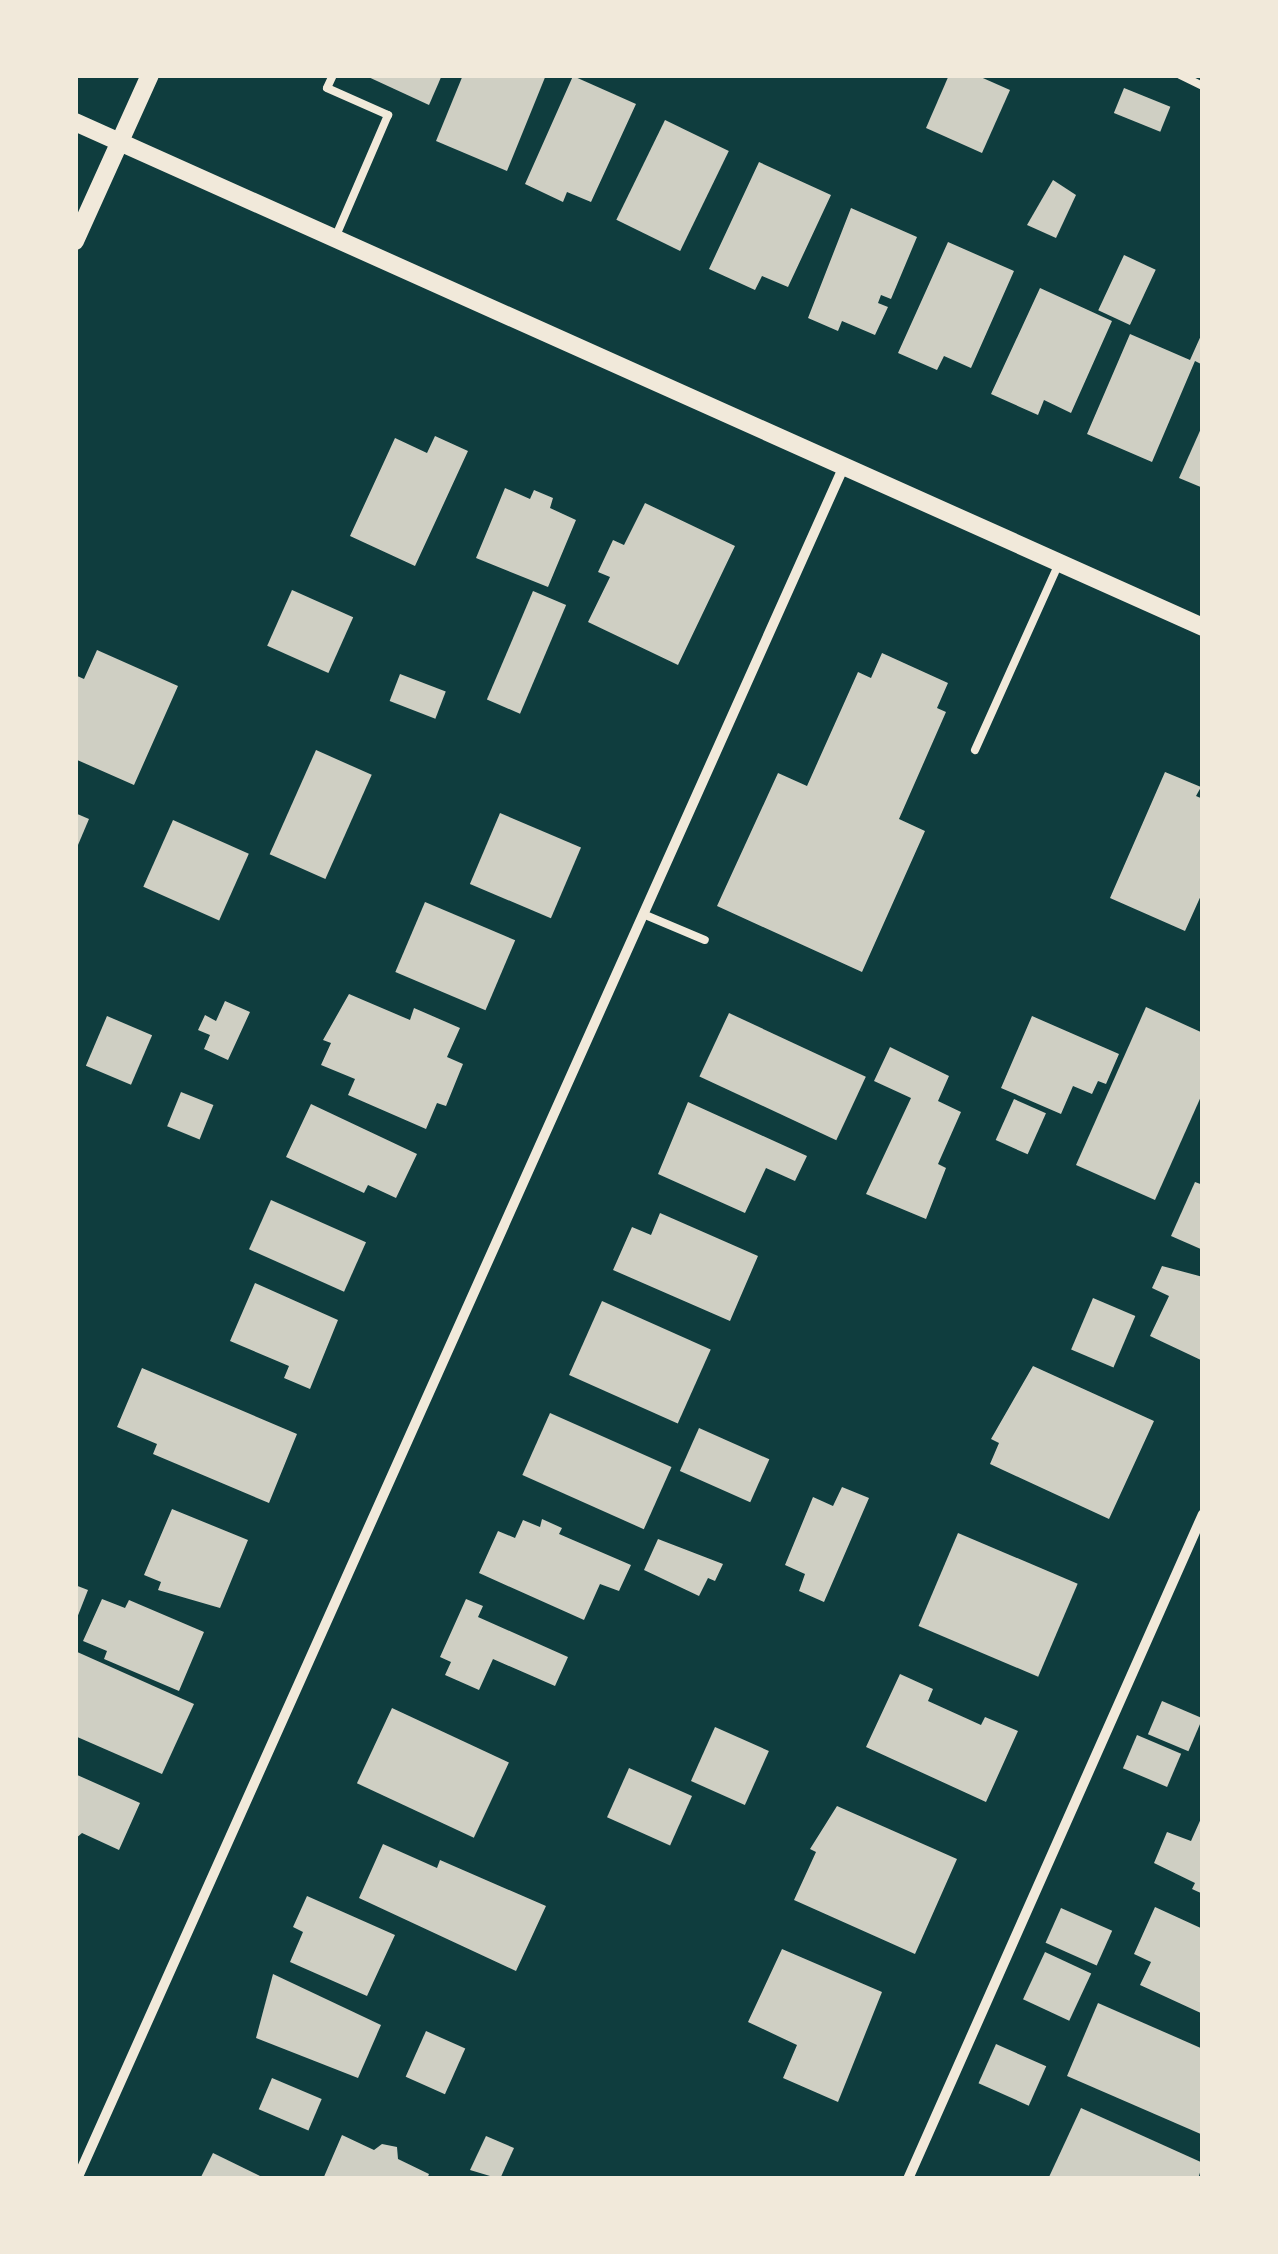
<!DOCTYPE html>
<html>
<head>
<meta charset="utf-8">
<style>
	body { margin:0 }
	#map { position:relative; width:1278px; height:2254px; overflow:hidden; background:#0f3d3e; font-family:"Crimson Pro",serif }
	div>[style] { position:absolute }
	.building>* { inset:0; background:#cfcfc3; transform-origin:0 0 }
	.service>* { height:8px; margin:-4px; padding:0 4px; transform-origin:4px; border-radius:4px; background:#f1e9da }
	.minor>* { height:10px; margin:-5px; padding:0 5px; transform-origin:5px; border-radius:5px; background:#f1e9da }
	.tertiary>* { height:18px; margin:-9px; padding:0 9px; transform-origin:9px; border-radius:9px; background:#f1e9da }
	span { translate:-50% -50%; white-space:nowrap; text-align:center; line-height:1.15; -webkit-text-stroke:10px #f1e9da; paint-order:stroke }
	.frame { position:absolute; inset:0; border:78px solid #f1e9da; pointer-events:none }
</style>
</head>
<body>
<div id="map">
	<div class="building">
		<i style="clip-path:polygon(364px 75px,442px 75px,429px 105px)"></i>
		<i style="clip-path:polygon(463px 75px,546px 75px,507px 171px,436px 141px)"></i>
		<i style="clip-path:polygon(949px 75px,976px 75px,1010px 90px,982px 153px,926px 128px)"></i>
		<i style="clip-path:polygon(573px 76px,636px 104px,591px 202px,567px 192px,563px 202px,525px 184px)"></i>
		<i style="left:1124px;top:88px;width:50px;height:27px;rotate:22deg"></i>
		<i style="left:665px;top:120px;width:71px;height:111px;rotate:26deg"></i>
		<i style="clip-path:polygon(759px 162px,831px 195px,788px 287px,762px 276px,755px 290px,709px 269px)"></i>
		<i style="clip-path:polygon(1053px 180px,1076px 195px,1056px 238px,1027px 225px)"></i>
		<i style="clip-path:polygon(851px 208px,917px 237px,891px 299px,881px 295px,878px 303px,888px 307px,875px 335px,842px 321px,838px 331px,808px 318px)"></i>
		<i style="clip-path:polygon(948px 242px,1014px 271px,971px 368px,944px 356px,937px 370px,898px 353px)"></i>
		<i style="left:1124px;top:255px;width:35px;height:61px;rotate:25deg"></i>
		<i style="clip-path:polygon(1040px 288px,1112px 321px,1071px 413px,1044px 400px,1038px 415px,991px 394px)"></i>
		<i style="clip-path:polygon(1203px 331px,1203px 365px,1195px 361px,1152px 462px,1087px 434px,1130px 334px,1190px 360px)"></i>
		<i style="clip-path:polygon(1203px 424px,1203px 488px,1179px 478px)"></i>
		<i style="clip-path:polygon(435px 436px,468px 451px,415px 566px,350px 536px,395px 438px,427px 453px)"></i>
		<i style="clip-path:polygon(505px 488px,530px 499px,534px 490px,553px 498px,550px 508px,576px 520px,548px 587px,476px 558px)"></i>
		<i style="clip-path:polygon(645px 503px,735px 546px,678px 665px,588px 622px,610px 577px,598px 572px,613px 540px,624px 545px)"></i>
		<i style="left:292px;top:590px;width:67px;height:61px;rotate:24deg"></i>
		<i style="left:533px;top:591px;width:36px;height:118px;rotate:23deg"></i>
		<i style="clip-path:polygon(97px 650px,178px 686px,134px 785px,75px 759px,75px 675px,84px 679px)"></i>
		<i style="clip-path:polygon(882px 653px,948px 683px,937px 708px,946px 712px,899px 819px,925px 831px,862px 972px,717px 906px,778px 773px,807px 786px,858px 672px,871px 678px)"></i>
		<i style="left:400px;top:674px;width:49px;height:29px;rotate:21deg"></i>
		<i style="left:316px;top:750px;width:61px;height:114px;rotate:24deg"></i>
		<i style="clip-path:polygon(1165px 772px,1201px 787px,1196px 796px,1203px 799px,1203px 891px,1185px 931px,1110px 898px)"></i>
		<i style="clip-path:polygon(75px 813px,89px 819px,75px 852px)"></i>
		<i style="left:500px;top:813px;width:88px;height:77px;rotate:23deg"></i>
		<i style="left:173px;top:820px;width:83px;height:73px;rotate:24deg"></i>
		<i style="left:425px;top:902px;width:98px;height:76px;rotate:23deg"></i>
		<i style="clip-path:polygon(349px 994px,410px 1020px,414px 1008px,460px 1028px,447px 1057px,463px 1064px,446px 1106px,437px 1103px,426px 1129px,348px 1095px,355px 1079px,321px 1065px,331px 1043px,323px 1040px)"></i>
		<i style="clip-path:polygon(225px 1001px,250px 1012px,228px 1060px,204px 1049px,210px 1035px,198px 1030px,205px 1015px,216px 1021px)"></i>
		<i style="clip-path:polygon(1146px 1007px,1203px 1033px,1203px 1092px,1155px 1200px,1076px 1165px)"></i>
		<i style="left:729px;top:1013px;width:151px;height:70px;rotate:25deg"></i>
		<i style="left:107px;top:1016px;width:49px;height:54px;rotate:23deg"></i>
		<i style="clip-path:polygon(1032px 1016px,1119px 1054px,1106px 1084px,1098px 1081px,1092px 1094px,1073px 1086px,1061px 1114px,1001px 1088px)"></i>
		<i style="clip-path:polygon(890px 1047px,949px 1076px,938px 1101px,961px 1112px,938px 1164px,946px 1168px,926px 1219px,866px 1194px,911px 1098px,874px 1081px)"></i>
		<i style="left:181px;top:1092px;width:35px;height:37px;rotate:22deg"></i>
		<i style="left:1014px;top:1099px;width:35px;height:45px;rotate:24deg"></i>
		<i style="clip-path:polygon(688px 1102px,807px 1156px,795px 1181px,766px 1168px,745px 1213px,658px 1174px)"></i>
		<i style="clip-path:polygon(311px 1104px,417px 1154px,396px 1198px,368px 1185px,364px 1193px,286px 1157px)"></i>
		<i style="clip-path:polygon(1195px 1182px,1203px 1185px,1203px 1250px,1171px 1236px)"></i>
		<i style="left:271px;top:1200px;width:104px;height:54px;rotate:24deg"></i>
		<i style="clip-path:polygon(660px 1213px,758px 1256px,730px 1321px,613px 1270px,632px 1227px,651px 1235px)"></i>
		<i style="clip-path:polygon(1162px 1266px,1203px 1277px,1203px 1361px,1150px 1336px,1169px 1296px,1152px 1288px)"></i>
		<i style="clip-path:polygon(255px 1283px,338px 1320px,310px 1389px,284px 1378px,289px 1366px,230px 1341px)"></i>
		<i style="left:1093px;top:1298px;width:46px;height:56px;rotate:23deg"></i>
		<i style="left:602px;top:1301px;width:119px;height:81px;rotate:24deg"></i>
		<i style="clip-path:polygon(1033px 1366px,1154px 1421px,1109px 1519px,990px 1464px,999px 1443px,991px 1439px)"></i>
		<i style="clip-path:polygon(142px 1368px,297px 1434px,269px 1503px,153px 1454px,157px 1444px,117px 1427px)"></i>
		<i style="left:550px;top:1413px;width:133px;height:68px;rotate:24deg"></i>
		<i style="left:699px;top:1428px;width:77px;height:47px;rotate:24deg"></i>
		<i style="clip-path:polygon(842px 1487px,869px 1498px,824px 1602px,799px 1591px,805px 1574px,785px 1565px,813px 1497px,833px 1506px)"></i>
		<i style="clip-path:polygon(172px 1509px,248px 1540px,220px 1608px,158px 1590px,161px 1582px,144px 1575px)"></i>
		<i style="clip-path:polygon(542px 1519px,562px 1528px,559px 1534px,631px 1565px,619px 1591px,600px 1584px,584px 1620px,479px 1573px,498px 1531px,515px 1538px,523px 1520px,540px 1527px)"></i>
		<i style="left:958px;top:1533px;width:130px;height:101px;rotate:23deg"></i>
		<i style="clip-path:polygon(658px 1539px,723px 1564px,715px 1581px,708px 1578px,699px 1596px,644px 1570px)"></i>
		<i style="clip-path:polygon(75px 1585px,88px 1590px,75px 1623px)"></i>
		<i style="clip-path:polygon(102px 1599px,125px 1608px,129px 1600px,204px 1632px,179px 1691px,104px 1659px,107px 1651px,83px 1641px)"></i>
		<i style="clip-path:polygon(466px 1599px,483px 1606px,478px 1617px,568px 1657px,555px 1686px,493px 1659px,479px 1690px,445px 1675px,451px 1662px,440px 1657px)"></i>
		<i style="clip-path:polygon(75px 1651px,194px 1704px,162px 1774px,75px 1736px)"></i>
		<i style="clip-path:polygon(900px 1674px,933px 1689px,928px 1701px,981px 1725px,985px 1717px,1018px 1731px,986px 1802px,866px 1747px)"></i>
		<i style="left:1162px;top:1701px;width:44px;height:36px;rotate:23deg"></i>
		<i style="left:392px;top:1708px;width:129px;height:83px;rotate:25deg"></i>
		<i style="left:715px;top:1727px;width:59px;height:59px;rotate:24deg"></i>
		<i style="left:1137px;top:1735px;width:48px;height:36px;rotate:23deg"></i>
		<i style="left:629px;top:1768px;width:69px;height:54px;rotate:24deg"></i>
		<i style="clip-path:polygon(75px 1774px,140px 1803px,119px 1850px,82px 1833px,75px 1839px)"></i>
		<i style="clip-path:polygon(837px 1806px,957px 1859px,915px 1954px,794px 1900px,816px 1852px,810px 1849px)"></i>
		<i style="clip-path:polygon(1203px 1814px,1203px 1894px,1192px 1889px,1195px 1883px,1154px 1863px,1167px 1832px,1191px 1841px)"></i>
		<i style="clip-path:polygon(383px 1844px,437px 1868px,440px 1860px,546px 1906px,516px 1971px,359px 1898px)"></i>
		<i style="clip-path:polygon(307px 1896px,395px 1935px,367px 1996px,290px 1962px,303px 1932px,293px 1927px)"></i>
		<i style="clip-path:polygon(1155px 1907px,1203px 1929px,1203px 2014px,1140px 1985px,1151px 1962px,1134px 1954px)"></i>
		<i style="left:1061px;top:1908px;width:56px;height:38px;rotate:24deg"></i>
		<i style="clip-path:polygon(782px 1949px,882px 1992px,838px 2102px,783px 2078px,797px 2045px,748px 2022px)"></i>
		<i style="left:1045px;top:1952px;width:51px;height:52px;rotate:25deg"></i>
		<i style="clip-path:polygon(273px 1974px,381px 2025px,358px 2078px,256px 2038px)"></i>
		<i style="clip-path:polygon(1098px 2003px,1203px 2049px,1203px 2135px,1067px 2076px)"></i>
		<i style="left:426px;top:2031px;width:43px;height:50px;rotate:24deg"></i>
		<i style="left:996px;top:2044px;width:55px;height:43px;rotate:24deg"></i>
		<i style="left:272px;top:2078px;width:54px;height:34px;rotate:23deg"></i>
		<i style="clip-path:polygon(1081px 2108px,1203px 2163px,1198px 2179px,1049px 2177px)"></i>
		<i style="clip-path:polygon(342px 2135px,374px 2150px,382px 2144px,397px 2147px,398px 2159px,429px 2174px,427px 2179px,323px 2179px)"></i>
		<i style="clip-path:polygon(486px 2136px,514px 2148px,500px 2179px,470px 2170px)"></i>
		<i style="clip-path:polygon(213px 2153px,266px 2179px,200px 2179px)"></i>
	</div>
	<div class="service">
		<i style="left:333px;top:75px;width:14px;rotate:115deg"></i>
		<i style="left:327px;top:88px;width:67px;rotate:23.9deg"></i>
		<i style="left:388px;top:115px;width:134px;rotate:113.3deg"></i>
		<i style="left:1180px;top:75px;width:25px;rotate:26deg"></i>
		<i style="left:975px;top:750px;width:205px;rotate:-65.8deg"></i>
		<i style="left:643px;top:914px;width:67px;rotate:22.8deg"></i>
	</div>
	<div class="minor">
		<i style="left:77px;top:2179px;width:1877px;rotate:-65.88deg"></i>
		<i style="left:908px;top:2179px;width:727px;rotate:-66.08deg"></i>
	</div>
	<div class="tertiary">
		<i style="left:75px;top:122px;width:1236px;rotate:24.12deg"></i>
		<i style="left:75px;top:241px;width:182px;rotate:-65.7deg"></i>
	</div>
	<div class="frame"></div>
</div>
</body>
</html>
